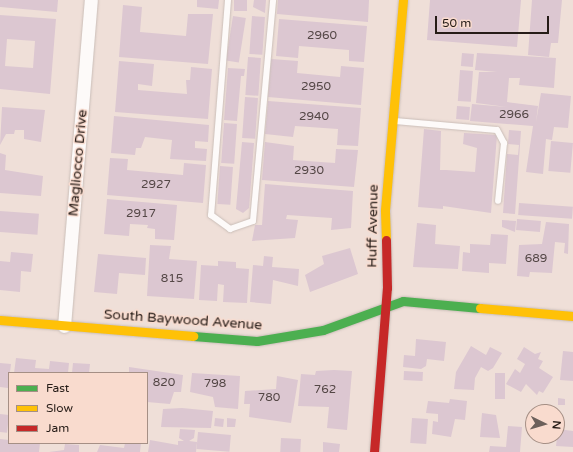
<!DOCTYPE html>
<html>
<head>
<meta charset="utf-8">
<style>
	body { margin:0 }
	#map { position:relative; width:573px; height:452px; overflow:hidden; background:#efdfd8; font-family:"Varela Round",sans-serif }
	div>[style] { position:absolute }
	.building>* { inset:0; background:#dcc7d1; transform-origin:0 0 }
	.roads { filter:drop-shadow(0 0 1px #cabeb8) drop-shadow(0 0 1px #cabeb8) }
	.lane>* { height:6px; margin:-3px; padding:0 3px; transform-origin:3px; border-radius:3px; background:#fdfaf9 }
	.street>* { height:13px; margin:-6.5px; padding:0 6.5px; transform-origin:6.5px; border-radius:6.5px; background:#fdfaf9 }
	.fast>* { height:9px; margin:-4.5px; padding:0 4.5px; transform-origin:4.5px; border-radius:4.5px; background:#4caf50 }
	.slow>* { height:9px; margin:-4.5px; padding:0 4.5px; transform-origin:4.5px; border-radius:4.5px; background:#ffc107 }
	.jam>* { height:9px; margin:-4.5px; padding:0 4.5px; transform-origin:4.5px; border-radius:4.5px; background:#c62828 }
	span { translate:-50% -50%; white-space:nowrap; text-align:center; line-height:1.15; -webkit-text-stroke:3px #f9dbce; paint-order:stroke }
	.number-label { font-size:12px; color:#544746 }
	.number-label span { -webkit-text-stroke-width:0 }
	.street-label { font-size:14px; color:#261c17 }
	.legend { position:absolute; left:8px; top:372px; width:140px; height:72px; box-sizing:border-box; background:#f9dbce; border:1px solid #a58f85; margin:0; padding:5px 7px; list-style:none; font-size:12px; color:#261c17 }
	.legend li { display:flex; align-items:center; gap:8px; height:20px }
	.legend b { width:20px; border:1px solid #a58f85 }
	.north { position:absolute; left:525px; top:404px; width:40px; height:40px; box-sizing:border-box; background:#f9dbce; border:1px solid #a58f85; border-radius:50%; rotate:95deg; font-size:11px; font-weight:700; line-height:16px; text-align:center; color:#261c17 }
	.north::after { content:''; display:block; margin:auto; width:14px; height:18px; background:#6c605b; clip-path:polygon(50% 0,100% 100%,50% 72%,0 100%) }
	.scale { position:absolute; left:435px; top:16px; width:114px; height:18px; box-sizing:border-box; border:2px solid #261c17; border-top:0; padding-left:5px; font-size:12px; line-height:14px; white-space:nowrap; color:#261c17; -webkit-text-stroke:3px #f9dbce; paint-order:stroke }
</style>
</head>
<body>
<div id="map">
	<div class="building">
		<i style="clip-path:polygon(0 0,58px 0,57px 12px,0 7px)"></i>
		<i style="clip-path:polygon(197px 0,219px 0,218px 9px,197px 7px)"></i>
		<i style="left:234px;top:0;width:13px;height:11px"></i>
		<i style="clip-path:polygon(254px 0,266px 0,265px 13px,253px 7px)"></i>
		<i style="clip-path:polygon(278px 0,369px 0,368px 22px,277px 14px)"></i>
		<i style="clip-path:polygon(430px 0,521px 0,517px 47px,427px 40px)"></i>
		<i style="clip-path:polygon(532px 0,562px 0,558px 43px,551px 43px,549px 57px,528px 55px)"></i>
		<i style="clip-path:polygon(123px 5px,142px 7px,140px 32px,186px 36px,188px 14px,213px 14px,208px 64px,119px 57px)"></i>
		<i style="clip-path:polygon(evenodd,0 15px,56px 19px,50px 94px,0 89px,0 15px,7px 39px,35px 41px,33px 68px,5px 66px,7px 39px)"></i>
		<i style="left:233px;top:16px;width:13px;height:45px;rotate:9deg"></i>
		<i style="left:252px;top:16px;width:13px;height:38px;rotate:4deg"></i>
		<i style="clip-path:polygon(279px 19px,367px 26px,364px 62px,349px 61px,349px 50px,299px 46px,298px 58px,276px 56px)"></i>
		<i style="left:462px;top:53px;width:12px;height:13px;rotate:5deg"></i>
		<i style="clip-path:polygon(477px 53px,556px 58px,554px 88px,519px 85px,520px 78px,509px 78px,507px 102px,538px 106px,536px 122px,541px 93px,571px 96px,568px 128px,554px 127px,552px 140px,546px 139px,543px 174px,526px 172px,533px 126px,470px 121px,472px 104px,507px 107px,476px 103px,479px 72px,497px 72px,475px 70px)"></i>
		<i style="left:248px;top:57px;width:13px;height:38px;rotate:4deg"></i>
		<i style="clip-path:polygon(271px 59px,298px 61px,297px 73px,340px 77px,341px 66px,364px 68px,361px 105px,268px 97px)"></i>
		<i style="clip-path:polygon(119px 61px,154px 64px,152px 86px,138px 84px,138px 90px,187px 94px,186px 80px,190px 80px,191px 67px,212px 69px,208px 119px,115px 112px)"></i>
		<i style="clip-path:polygon(228px 68px,245px 69px,244px 76px,241px 76px,237px 121px,224px 120px)"></i>
		<i style="left:460px;top:70px;width:13px;height:31px;rotate:4deg"></i>
		<i style="left:245px;top:97px;width:13px;height:41px;rotate:4deg"></i>
		<i style="clip-path:polygon(268px 101px,361px 108px,358px 146px,337px 145px,338px 129px,295px 126px,293px 137px,265px 134px)"></i>
		<i style="left:457px;top:106px;width:13px;height:13px;rotate:4deg"></i>
		<i style="clip-path:polygon(2px 107px,45px 110px,41px 142px,24px 139px,24px 130px,15px 130px,14px 134px,6px 134px,0 145px)"></i>
		<i style="clip-path:polygon(114px 116px,209px 125px,208px 142px,195px 141px,195px 148px,207px 149px,206px 161px,170px 159px,172px 140px,145px 137px,141px 148px,136px 148px,135px 155px,111px 153px)"></i>
		<i style="left:224px;top:123px;width:13px;height:40px;rotate:4deg"></i>
		<i style="clip-path:polygon(424px 129px,441px 131px,440px 170px,446px 170px,475px 172px,477px 148px,463px 144px,464px 133px,497px 135px,491px 213px,443px 206px,443px 209px,418px 207px)"></i>
		<i style="clip-path:polygon(509px 130px,521px 131px,515px 214px,503px 213px,507px 154px,518px 155px,519px 145px,508px 144px)"></i>
		<i style="left:551px;top:141px;width:22px;height:30px;rotate:5deg"></i>
		<i style="clip-path:polygon(242px 142px,254px 143px,249px 208px,243px 213px,236px 209px)"></i>
		<i style="clip-path:polygon(265px 142px,294px 146px,293px 160px,335px 163px,336px 149px,358px 150px,354px 187px,262px 180px)"></i>
		<i style="clip-path:polygon(0 153px,6px 155px,5px 170px,43px 176px,41px 196px,0 193px)"></i>
		<i style="clip-path:polygon(110px 158px,128px 159px,127px 170px,183px 175px,184px 163px,206px 165px,203px 203px,107px 195px)"></i>
		<i style="left:220px;top:166px;width:13px;height:38px;rotate:4deg"></i>
		<i style="clip-path:polygon(265px 184px,353px 191px,351px 228px,331px 230px,332px 218px,287px 215px,286px 219px,298px 220px,295px 238px,252px 241px,255px 225px,262px 225px)"></i>
		<i style="clip-path:polygon(107px 199px,177px 205px,174px 240px,155px 239px,155px 229px,147px 228px,148px 225px,130px 224px,129px 236px,104px 234px)"></i>
		<i style="left:519px;top:203px;width:54px;height:12px;rotate:4deg"></i>
		<i style="left:0;top:211px;width:39px;height:21px;rotate:4deg"></i>
		<i style="left:517px;top:219px;width:24px;height:11px;rotate:5deg"></i>
		<i style="clip-path:polygon(502px 220px,516px 221px,515px 232px,502px 227px)"></i>
		<i style="clip-path:polygon(546px 222px,569px 224px,568px 254px,564px 253px,565px 243px,555px 242px,552px 273px,530px 272px,529px 277px,517px 276px,519px 245px,542px 244px)"></i>
		<i style="clip-path:polygon(417px 223px,436px 225px,435px 244px,460px 246px,458px 269px,413px 267px)"></i>
		<i style="clip-path:polygon(491px 234px,508px 235px,506px 264px,489px 263px,489px 273px,462px 271px,463px 252px,470px 253px,470px 244px,490px 245px)"></i>
		<i style="clip-path:polygon(150px 245px,171px 246px,169px 259px,197px 261px,194px 299px,147px 296px)"></i>
		<i style="clip-path:polygon(350px 248px,358px 274px,310px 292px,305px 275px,324px 264px,322px 256px)"></i>
		<i style="clip-path:polygon(11px 252px,33px 254px,31px 272px,21px 271px,20px 292px,0 290px,0 261px,10px 262px)"></i>
		<i style="clip-path:polygon(98px 254px,146px 258px,145px 275px,119px 273px,117px 294px,94px 292px)"></i>
		<i style="clip-path:polygon(264px 256px,273px 257px,272px 267px,299px 269px,298px 286px,273px 280px,271px 304px,250px 302px,253px 265px,263px 266px)"></i>
		<i style="clip-path:polygon(218px 261px,236px 262px,236px 268px,249px 269px,247px 303px,223px 302px,224px 285px,218px 284px,217px 301px,199px 300px,201px 265px,218px 266px)"></i>
		<i style="clip-path:polygon(416px 339px,446px 342px,444px 361px,427px 359px,426px 366px,421px 369px,403px 367px,404px 355px,415px 356px)"></i>
		<i style="clip-path:polygon(471px 346px,486px 355px,490px 347px,502px 353px,493px 368px,488px 371px,481px 367px,475px 378px,474px 390px,454px 389px,456px 372px)"></i>
		<i style="clip-path:polygon(524px 347px,535px 354px,541px 352px,538px 359px,543px 361px,539px 368px,553px 377px,543px 393px,539px 391px,537px 395px,526px 384px,521px 392px,506px 384px,515px 369px,520px 373px,525px 364px,517px 359px)"></i>
		<i style="clip-path:polygon(563px 351px,573px 352px,573px 381px,560px 380px)"></i>
		<i style="clip-path:polygon(16px 358px,36px 360px,35px 368px,49px 369px,50px 361px,69px 363px,68px 373px,14px 373px)"></i>
		<i style="clip-path:polygon(0 363px,11px 364px,8px 388px,0 387px)"></i>
		<i style="clip-path:polygon(73px 363px,90px 364px,89px 373px,72px 373px)"></i>
		<i style="clip-path:polygon(129px 367px,183px 375px,181px 392px,174px 392px,170px 404px,147px 402px,147px 373px,129px 373px)"></i>
		<i style="clip-path:polygon(334px 370px,352px 371px,347px 430px,327px 428px,329px 407px,298px 406px,301px 374px,315px 375px,316px 371px)"></i>
		<i style="left:404px;top:371px;width:19px;height:9px;rotate:3deg"></i>
		<i style="clip-path:polygon(192px 373px,240px 376px,238px 409px,215px 407px,213px 397px,190px 392px)"></i>
		<i style="left:495px;top:373px;width:10px;height:26px"></i>
		<i style="clip-path:polygon(277px 376px,298px 380px,291px 423px,249px 417px,250px 404px,244px 404px,245px 391px,276px 389px)"></i>
		<i style="clip-path:polygon(558px 398px,565px 399px,565px 405px,558px 405px)"></i>
		<i style="clip-path:polygon(450px 399px,467px 401px,465px 420px,455px 419px,451px 437px,432px 434px,433px 421px,438px 422px,438px 414px,426px 413px,428px 401px,449px 403px)"></i>
		<i style="clip-path:polygon(182px 408px,213px 411px,211px 428px,161px 427px,163px 409px)"></i>
		<i style="clip-path:polygon(482px 413px,496px 415px,500px 438px,480px 437px)"></i>
		<i style="left:0;top:414px;width:9px;height:18px;rotate:6deg"></i>
		<i style="left:215px;top:418px;width:9px;height:8px;rotate:6deg"></i>
		<i style="clip-path:polygon(227px 418px,236px 419px,235px 427px,227px 427px)"></i>
		<i style="left:412px;top:418px;width:16px;height:25px;rotate:4deg"></i>
		<i style="clip-path:polygon(508px 426px,522px 427px,520px 452px,489px 452px,490px 446px,506px 447px)"></i>
		<i style="clip-path:polygon(180px 429px,195px 430px,194px 438px,189px 441px,197px 442px,196px 452px,148px 452px,150px 440px,178px 445px,178px 441px,184px 441px,179px 438px)"></i>
		<i style="clip-path:polygon(558px 429px,573px 431px,573px 447px,556px 446px)"></i>
		<i style="left:198px;top:432px;width:33px;height:17px;rotate:5deg"></i>
		<i style="left:281px;top:438px;width:20px;height:14px;rotate:3deg"></i>
		<i style="clip-path:polygon(0 439px,9px 440px,9px 443px,40px 443px,39px 452px,0 452px)"></i>
		<i style="clip-path:polygon(323px 442px,340px 444px,339px 452px,323px 452px)"></i>
		<i style="clip-path:polygon(125px 443px,141px 443px,140px 452px,97px 452px,100px 445px,124px 448px)"></i>
		<i style="clip-path:polygon(65px 444px,79px 445px,79px 452px,49px 452px,64px 450px)"></i>
	</div>
	<div class="roads">
		<div class="lane">
			<i style="left:228px;top:0;width:216px;rotate:94.5deg"></i>
			<i style="left:211px;top:215px;width:24px;rotate:36deg"></i>
			<i style="left:230px;top:229px;width:24px;rotate:-19deg"></i>
			<i style="left:253px;top:221px;width:222px;rotate:-84.8deg"></i>
			<i style="left:395px;top:121px;width:102px;rotate:5deg"></i>
			<i style="left:497px;top:130px;width:15px;rotate:62deg"></i>
			<i style="left:504px;top:143px;width:58px;rotate:95.9deg"></i>
		</div>
		<div class="street">
			<i style="left:64px;top:326px;width:327px;rotate:-85.3deg"></i>
		</div>
		<div class="fast">
			<i style="left:193px;top:336px;width:64px;rotate:4.5deg"></i>
			<i style="left:257px;top:341px;width:67px;rotate:-9.5deg"></i>
			<i style="left:323px;top:330px;width:85px;rotate:-19.9deg"></i>
			<i style="left:403px;top:301px;width:77px;rotate:5.2deg"></i>
		</div>
		<div class="slow">
			<i style="left:386px;top:240px;width:30px;rotate:-92deg"></i>
			<i style="left:385px;top:210px;width:211px;rotate:-85.1deg"></i>
			<i style="left:480px;top:308px;width:93px;rotate:4.9deg"></i>
			<i style="left:0;top:320px;width:194px;rotate:4.7deg"></i>
		</div>
		<div class="jam">
			<i style="left:374px;top:452px;width:165px;rotate:-85.5deg"></i>
			<i style="left:387px;top:288px;width:48px;rotate:-91.2deg"></i>
		</div>
	</div>
	<div class="number-label">
		<span style="left:322px;top:36px">2960</span>
		<span style="left:316px;top:87px">2950</span>
		<span style="left:514px;top:115px">2966</span>
		<span style="left:314px;top:117px">2940</span>
		<span style="left:309px;top:171px">2930</span>
		<span style="left:156px;top:185px">2927</span>
		<span style="left:141px;top:214px">2917</span>
		<span style="left:536px;top:259px">689</span>
		<span style="left:172px;top:279px">815</span>
		<span style="left:164px;top:383px">820</span>
		<span style="left:215px;top:384px">798</span>
		<span style="left:325px;top:390px">762</span>
		<span style="left:269px;top:398px">780</span>
	</div>
	<div class="street-label">
		<span style="left:78px;top:163px;rotate:-85deg">Magliocco Drive</span>
		<span style="left:373px;top:226px;rotate:-89deg">Huff Avenue</span>
		<span style="left:183px;top:320px;rotate:4deg">South Baywood Avenue</span>
	</div>
	<ul class="legend">
	<li><b style="height:5px;background:#4caf50"></b>Fast</li>
	<li><b style="height:5px;background:#ffc107"></b>Slow</li>
	<li><b style="height:5px;background:#c62828"></b>Jam</li>
	</ul>
	<div class="north">N</div>
	<div class="scale">50 m</div>
</div>
</body>
</html>
